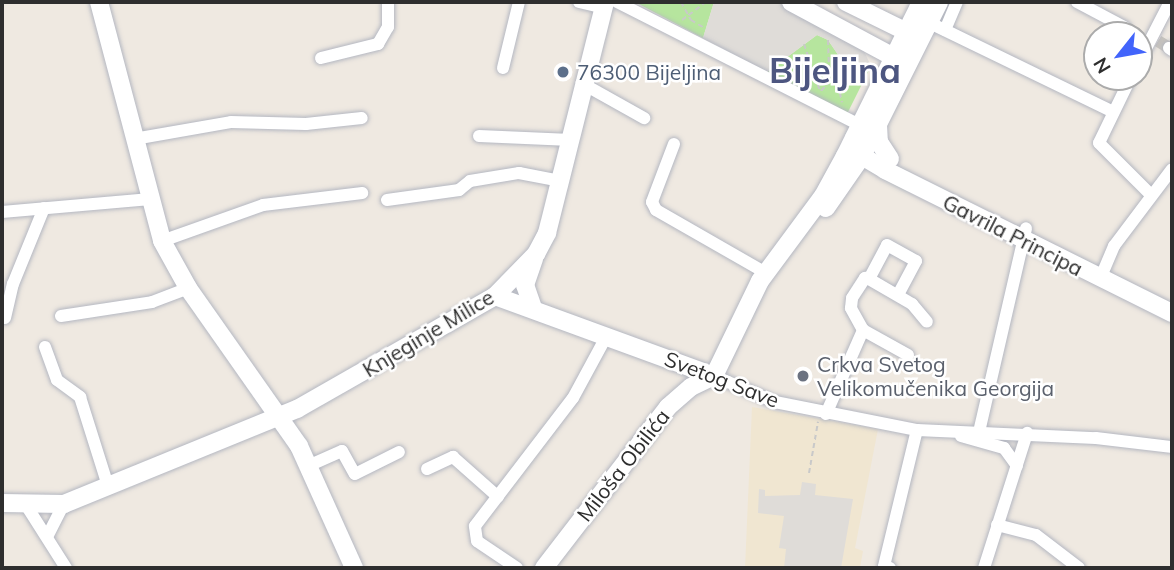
<!DOCTYPE html>
<html>
<head>
<meta charset="utf-8">
<style>
	body { margin:0 }
	#map { position:relative; width:1174px; height:570px; overflow:hidden; background:#efe9e1; font-family:Mulish,sans-serif }
	div>[style] { position:absolute }
	.education>* { inset:0; background:#f0e6d1 }
	.green>* { inset:0; background:#b6e59e }
	.plaza>* { inset:0; background:#dfdcd8 }
	.street-tunnel>* { height:12px; margin-top:-6px; transform-origin:0; background:repeating-linear-gradient(90deg,#c8c4bd 0 12px,transparent 0 18px) }
	.path>* { height:2px; margin-top:-1px; transform-origin:0; background:repeating-linear-gradient(90deg,#c9c9c9 0 5px,transparent 0 8.5px) }
	.roads { filter:drop-shadow(0 0 2px #b4b7c1) drop-shadow(0 0 2px #b4b7c1) }
	.street>* { height:12px; margin:-6px; padding:0 6px; transform-origin:6px; border-radius:6px; background:#fff }
	.secondary>* { height:18px; margin:-9px; padding:0 9px; transform-origin:9px; border-radius:9px; background:#fff }
	.dots>* { width:19px; height:19px; translate:-50% -50%; box-sizing:border-box; border:4px solid #fff; border-radius:50% }
	span { translate:-50% -50%; white-space:nowrap; text-align:center; line-height:1.15; -webkit-text-stroke:5px #fff; paint-order:stroke }
	.service-label { font-size:21px; color:#4e5e75 }
	.left { translate:0 -50%; text-align:left }
	.street-label { font-size:21px; color:#2e2e2e }
	.worship-label { font-size:21px; color:#5b616d }
	.town-label { font-size:35px; color:#4d5680; font-weight:700 }
	.frame { position:absolute; inset:0; border:4px solid #2e2e2e; pointer-events:none }
	.north { position:absolute; left:1083px; top:21px; width:70px; height:70px; box-sizing:border-box; background:#fff; border:2px solid #ababab; border-radius:50%; rotate:239deg; font-size:19px; font-weight:700; line-height:28px; text-align:center; color:#2e2e2e }
	.north::after { content:''; display:block; margin:auto; width:24px; height:32px; background:#4264fb; clip-path:polygon(50% 0,100% 100%,50% 72%,0 100%) }
</style>
</head>
<body>
<div id="map">
	<div class="education">
		<i style="clip-path:polygon(752px 407px,878px 429px,855px 548px,863px 551px,860px 568px,745px 568px)"></i>
	</div>
	<div class="green">
		<i style="clip-path:polygon(635px 2px,714px 2px,703px 38px)"></i>
		<i style="clip-path:polygon(817px 35px,828px 40px,847px 68px,871px 66px,846px 116px,767px 72px)"></i>
	</div>
	<div class="plaza">
		<i style="clip-path:polygon(714px 2px,779px 2px,863px 49px,871px 66px,847px 68px,828px 40px,817px 35px,767px 72px,703px 38px)"></i>
		<i style="clip-path:polygon(802px 482px,816px 484px,815px 495px,853px 499px,841px 568px,784px 568px,786px 549px,779px 548px,784px 516px,758px 513px,759px 489px,765px 490px,765px 496px,800px 495px)"></i>
	</div>
	<div class="street-tunnel">
		<i style="left:1126px;top:28px;width:18px;rotate:29deg"></i>
		<i style="left:1158px;top:41px;width:13px;rotate:32deg"></i>
	</div>
	<div class="path">
		<i style="left:681px;top:2px;width:21px;rotate:61deg"></i>
		<i style="left:691px;top:20px;width:17px;rotate:31deg"></i>
		<i style="left:682px;top:20px;width:30px;rotate:-37deg"></i>
		<i style="left:828px;top:40px;width:31px;rotate:88deg"></i>
		<i style="left:804px;top:44px;width:50px;rotate:71.2deg"></i>
		<i style="left:782px;top:61px;width:36px;rotate:23deg"></i>
		<i style="left:836px;top:76px;width:27px;rotate:77deg"></i>
		<i style="left:800px;top:81px;width:49px;rotate:-15.5deg"></i>
		<i style="left:821px;top:91px;width:25px;rotate:-48deg"></i>
		<i style="left:809px;top:473px;width:52px;rotate:-80deg"></i>
	</div>
	<div class="roads">
		<div class="street">
			<i style="left:579px;top:2px;width:26px;rotate:13deg"></i>
			<i style="left:617px;top:2px;width:274px;rotate:26.9deg"></i>
			<i style="left:1077px;top:2px;width:55px;rotate:28deg"></i>
			<i style="left:930px;top:23px;width:203px;rotate:25.9deg"></i>
			<i style="left:945px;top:30px;width:30px;rotate:-67deg"></i>
			<i style="left:1169px;top:48px;width:4px;rotate:34deg"></i>
			<i style="left:321px;top:58px;width:59px;rotate:-13.8deg"></i>
			<i style="left:378px;top:44px;width:20px;rotate:-60deg"></i>
			<i style="left:388px;top:27px;width:25px;rotate:-90deg"></i>
			<i style="left:1139px;top:62px;width:68px;rotate:-62.7deg"></i>
			<i style="left:503px;top:68px;width:68px;rotate:-76.4deg"></i>
			<i style="left:1131px;top:77px;width:73px;rotate:115.9deg"></i>
			<i style="left:1099px;top:143px;width:74px;rotate:45deg"></i>
			<i style="left:585px;top:85px;width:68px;rotate:29.2deg"></i>
			<i style="left:479px;top:136px;width:92px;rotate:2.5deg"></i>
			<i style="left:134px;top:139px;width:98px;rotate:-9.9deg"></i>
			<i style="left:231px;top:122px;width:75px;rotate:1.5deg"></i>
			<i style="left:306px;top:124px;width:56px;rotate:-6.1deg"></i>
			<i style="left:674px;top:144px;width:62px;rotate:110.8deg"></i>
			<i style="left:652px;top:202px;width:9px;rotate:63deg"></i>
			<i style="left:656px;top:210px;width:127px;rotate:29.8deg"></i>
			<i style="left:387px;top:200px;width:73px;rotate:-7.9deg"></i>
			<i style="left:459px;top:190px;width:14px;rotate:-39deg"></i>
			<i style="left:470px;top:181px;width:50px;rotate:-9.3deg"></i>
			<i style="left:519px;top:173px;width:43px;rotate:10.8deg"></i>
			<i style="left:2px;top:212px;width:149px;rotate:-5deg"></i>
			<i style="left:162px;top:241px;width:107px;rotate:-19.6deg"></i>
			<i style="left:263px;top:205px;width:100px;rotate:-6.9deg"></i>
			<i style="left:869px;top:279px;width:38px;rotate:-62deg"></i>
			<i style="left:887px;top:245px;width:33px;rotate:29deg"></i>
			<i style="left:916px;top:261px;width:38px;rotate:118deg"></i>
			<i style="left:1100px;top:279px;width:36px;rotate:-67deg"></i>
			<i style="left:1114px;top:246px;width:96px;rotate:-53deg"></i>
			<i style="left:61px;top:316px;width:92px;rotate:-8.7deg"></i>
			<i style="left:152px;top:302px;width:39px;rotate:-21deg"></i>
			<i style="left:5px;top:318px;width:35px;rotate:-77deg"></i>
			<i style="left:13px;top:284px;width:82px;rotate:-67.8deg"></i>
			<i style="left:45px;top:347px;width:35px;rotate:70deg"></i>
			<i style="left:57px;top:380px;width:29px;rotate:36deg"></i>
			<i style="left:80px;top:397px;width:93px;rotate:72.5deg"></i>
			<i style="left:908px;top:355px;width:51px;rotate:-150.9deg"></i>
			<i style="left:863px;top:330px;width:25px;rotate:-119deg"></i>
			<i style="left:851px;top:308px;width:10px;rotate:-84deg"></i>
			<i style="left:852px;top:298px;width:24px;rotate:-57deg"></i>
			<i style="left:865px;top:278px;width:4px;rotate:14deg"></i>
			<i style="left:869px;top:279px;width:50px;rotate:30.2deg"></i>
			<i style="left:912px;top:304px;width:23px;rotate:50deg"></i>
			<i style="left:714px;top:376px;width:66px;rotate:23.1deg"></i>
			<i style="left:775px;top:402px;width:145px;rotate:11.2deg"></i>
			<i style="left:917px;top:430px;width:179px;rotate:2.6deg"></i>
			<i style="left:1096px;top:438px;width:77px;rotate:6.8deg"></i>
			<i style="left:826px;top:414px;width:92px;rotate:-66.2deg"></i>
			<i style="left:979px;top:432px;width:209px;rotate:-77deg"></i>
			<i style="left:961px;top:436px;width:45px;rotate:15.6deg"></i>
			<i style="left:1004px;top:448px;width:22px;rotate:54deg"></i>
			<i style="left:308px;top:466px;width:37px;rotate:-24deg"></i>
			<i style="left:342px;top:451px;width:26px;rotate:61deg"></i>
			<i style="left:355px;top:474px;width:49px;rotate:-26.6deg"></i>
			<i style="left:427px;top:469px;width:29px;rotate:-25deg"></i>
			<i style="left:453px;top:457px;width:60px;rotate:41.6deg"></i>
			<i style="left:26px;top:505px;width:75px;rotate:57.6deg"></i>
			<i style="left:997px;top:525px;width:40px;rotate:14.4deg"></i>
			<i style="left:1036px;top:535px;width:54px;rotate:37.5deg"></i>
			<i style="left:48px;top:535px;width:35px;rotate:-63deg"></i>
			<i style="left:517px;top:568px;width:48px;rotate:-146deg"></i>
			<i style="left:477px;top:541px;width:15px;rotate:-98deg"></i>
			<i style="left:475px;top:526px;width:161px;rotate:-52.6deg"></i>
			<i style="left:573px;top:398px;width:69px;rotate:-61.6deg"></i>
			<i style="left:890px;top:568px;width:6px;rotate:-162deg"></i>
			<i style="left:884px;top:566px;width:140px;rotate:-76.4deg"></i>
			<i style="left:984px;top:568px;width:142px;rotate:-72.3deg"></i>
		</div>
		<div class="secondary">
			<i style="left:99px;top:2px;width:247px;rotate:75.2deg"></i>
			<i style="left:162px;top:241px;width:54px;rotate:61deg"></i>
			<i style="left:188px;top:288px;width:193px;rotate:54.9deg"></i>
			<i style="left:299px;top:446px;width:134px;rotate:65.7deg"></i>
			<i style="left:791px;top:2px;width:129px;rotate:28.2deg"></i>
			<i style="left:846px;top:2px;width:77px;rotate:26.2deg"></i>
			<i style="left:878px;top:125px;width:17px;rotate:87deg"></i>
			<i style="left:879px;top:142px;width:20px;rotate:57deg"></i>
			<i style="left:854px;top:138px;width:20px;rotate:66deg"></i>
			<i style="left:862px;top:156px;width:27px;rotate:31deg"></i>
			<i style="left:885px;top:170px;width:321px;rotate:26.5deg"></i>
			<i style="left:826px;top:208px;width:63px;rotate:-55.3deg"></i>
			<i style="left:862px;top:156px;width:172px;rotate:-63.4deg"></i>
			<i style="left:495px;top:296px;width:233px;rotate:20.1deg"></i>
			<i style="left:533px;top:308px;width:24px;rotate:-109deg"></i>
			<i style="left:525px;top:285px;width:28px;rotate:-71deg"></i>
			<i style="left:714px;top:376px;width:106px;rotate:-64.2deg"></i>
			<i style="left:760px;top:281px;width:106px;rotate:-53.5deg"></i>
			<i style="left:823px;top:196px;width:46px;rotate:-61.2deg"></i>
			<i style="left:845px;top:156px;width:172px;rotate:-63.7deg"></i>
			<i style="left:2px;top:503px;width:62px;rotate:0.9deg"></i>
			<i style="left:64px;top:504px;width:252px;rotate:-22.2deg"></i>
			<i style="left:297px;top:409px;width:228px;rotate:-29.7deg"></i>
			<i style="left:495px;top:296px;width:59px;rotate:-45.7deg"></i>
			<i style="left:536px;top:254px;width:24px;rotate:-62deg"></i>
			<i style="left:547px;top:233px;width:238px;rotate:-75.9deg"></i>
			<i style="left:544px;top:568px;width:203px;rotate:-52.4deg"></i>
			<i style="left:668px;top:407px;width:30px;rotate:-41deg"></i>
			<i style="left:691px;top:387px;width:25px;rotate:-26deg"></i>
		</div>
	</div>
	<div class="dots">
		<i style="left:563px;top:72px;background:#5c6f8a"></i>
		<i style="left:803px;top:376px;background:#6b7280"></i>
	</div>
	<div class="service-label">
		<span class="left" style="left:577px;top:72px">76300 Bijeljina</span>
	</div>
	<div class="street-label">
		<span style="left:1013px;top:235px;rotate:27deg">Gavrila Principa</span>
		<span style="left:428px;top:333px;rotate:-31deg">Knjeginje Milice</span>
		<span style="left:722px;top:379px;rotate:21deg">Svetog Save</span>
		<span style="left:623px;top:465px;rotate:-52deg">Miloša Obilića</span>
	</div>
	<div class="worship-label">
		<span class="left" style="left:817px;top:376px">Crkva Svetog<br>Velikomučenika Georgija</span>
	</div>
	<div class="town-label">
		<span style="left:835px;top:70px">Bijeljina</span>
	</div>
	<div class="frame"></div>
	<div class="north">N</div>
</div>
</body>
</html>
